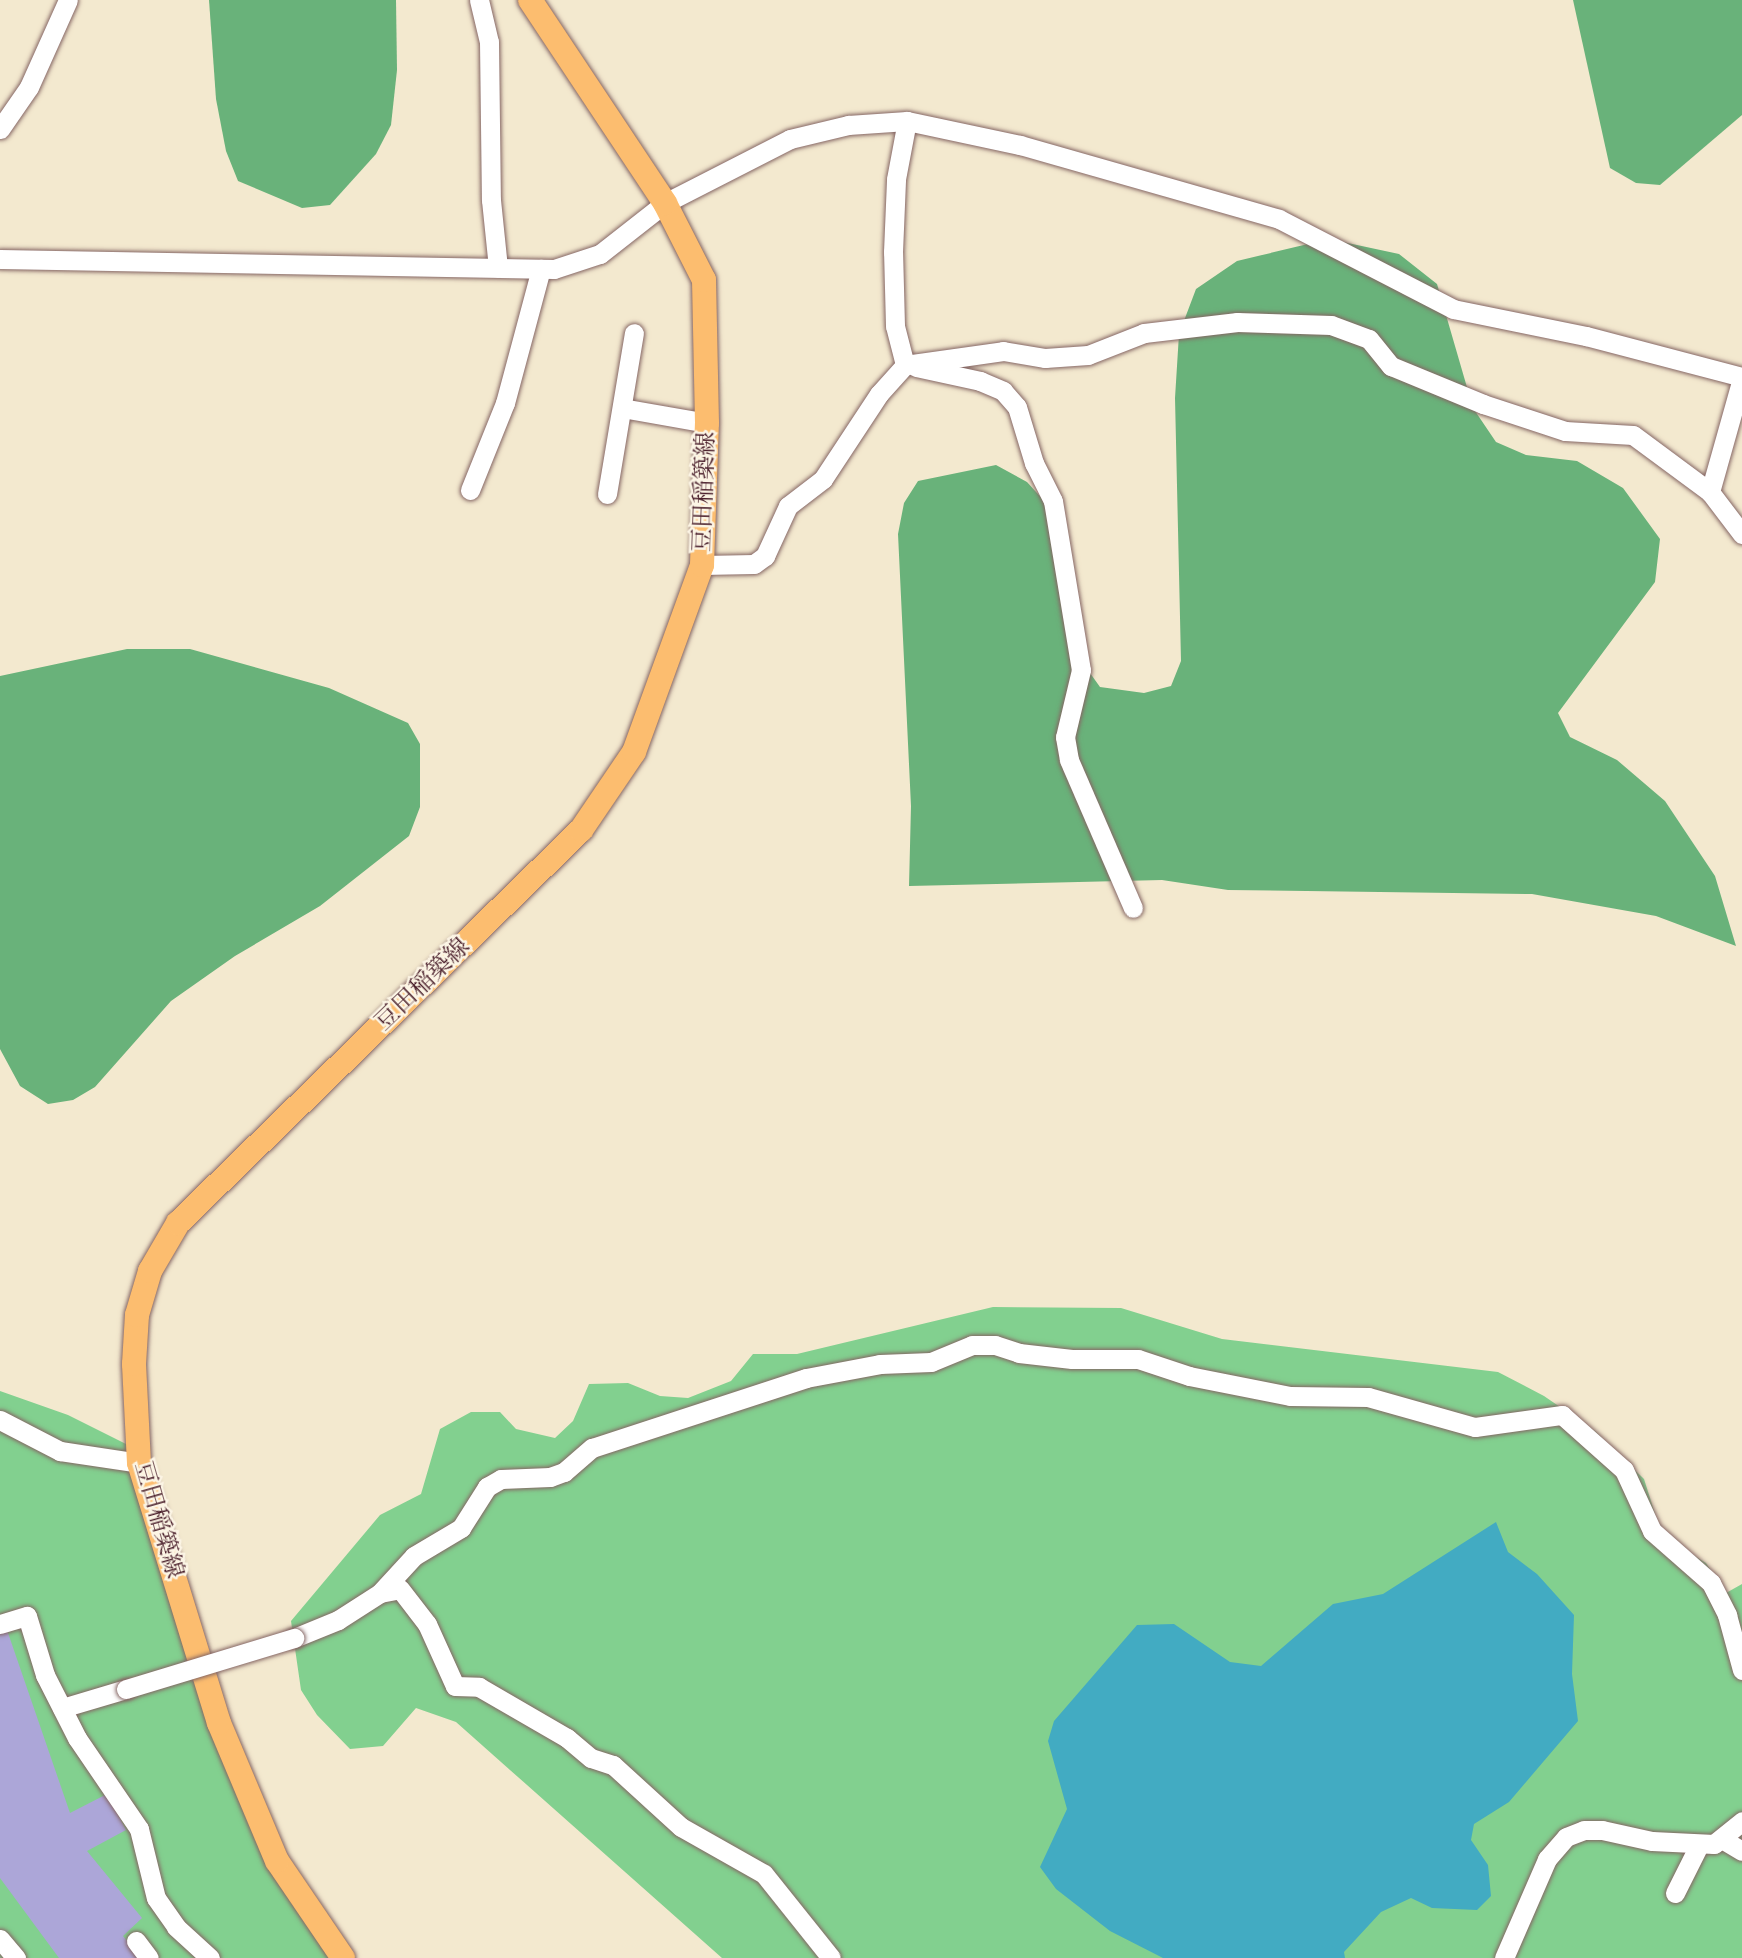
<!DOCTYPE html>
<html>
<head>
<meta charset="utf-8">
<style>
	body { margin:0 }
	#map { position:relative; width:1742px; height:1958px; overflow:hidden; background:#f3e9cf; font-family:"Libre Bodoni","Noto Serif JP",serif }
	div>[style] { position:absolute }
	.green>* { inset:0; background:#82d08f }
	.forest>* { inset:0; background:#69b27a }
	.water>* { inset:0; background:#42abc2 }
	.building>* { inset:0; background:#aca6d8 }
	.roads { filter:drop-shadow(0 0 2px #856664) drop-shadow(0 0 2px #856664) }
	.minor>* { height:19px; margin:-9.5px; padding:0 9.5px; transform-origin:9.5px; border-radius:9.5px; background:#fff }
	.major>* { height:24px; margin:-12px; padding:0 12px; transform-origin:12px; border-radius:12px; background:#fcbd6f }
	.bridges { filter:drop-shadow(0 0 2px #856664) drop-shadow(0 0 2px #856664) }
	.minor-bridge>* { height:19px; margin:-9.5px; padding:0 9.5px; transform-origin:9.5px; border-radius:9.5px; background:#fff }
	span { translate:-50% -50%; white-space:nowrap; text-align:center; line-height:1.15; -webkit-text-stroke:5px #fcf5e5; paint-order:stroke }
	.street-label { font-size:24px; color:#4a1f2b }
</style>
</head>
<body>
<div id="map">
	<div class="green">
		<i style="clip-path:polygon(993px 1307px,1121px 1308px,1222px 1339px,1498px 1372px,1544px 1396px,1595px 1431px,1644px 1479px,1657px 1520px,1671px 1541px,1706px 1563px,1726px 1593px,1742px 1584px,1742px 1958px,722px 1958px,456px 1722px,416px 1708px,383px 1746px,350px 1749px,317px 1715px,301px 1690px,291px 1621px,380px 1515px,421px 1494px,440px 1429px,471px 1412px,500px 1412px,516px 1429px,555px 1438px,573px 1421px,589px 1384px,628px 1383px,660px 1396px,688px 1398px,731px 1381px,753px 1354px,797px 1354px)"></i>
		<i style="clip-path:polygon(0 1391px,68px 1415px,130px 1446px,207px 1708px,332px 1958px,0 1958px)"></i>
	</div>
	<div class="forest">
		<i style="clip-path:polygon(209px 0,396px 0,397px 70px,391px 125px,376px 154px,330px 205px,302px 208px,238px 181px,226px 151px,216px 99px)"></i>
		<i style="clip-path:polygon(1573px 0,1742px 0,1742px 115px,1660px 185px,1636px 183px,1610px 168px)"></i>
		<i style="clip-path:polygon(1329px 239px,1399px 254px,1437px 284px,1473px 408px,1496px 442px,1526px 455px,1577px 461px,1623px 488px,1660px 539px,1655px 582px,1558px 713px,1570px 737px,1617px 760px,1665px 801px,1715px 876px,1736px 946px,1656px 916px,1532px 894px,1228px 890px,1162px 880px,909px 886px,911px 806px,898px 534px,904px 503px,918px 481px,996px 465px,1027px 482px,1057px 515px,1085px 666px,1100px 687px,1144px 693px,1171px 686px,1181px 661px,1175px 398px,1179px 334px,1196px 289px,1237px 261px)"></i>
		<i style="clip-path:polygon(127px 649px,190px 649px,329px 688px,408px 723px,420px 744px,420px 807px,409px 836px,320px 906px,235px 956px,171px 1001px,95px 1087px,73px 1100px,48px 1104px,20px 1086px,0 1049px,0 676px)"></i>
	</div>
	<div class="water">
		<i style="clip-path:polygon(1496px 1522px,1508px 1552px,1537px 1574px,1574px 1615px,1572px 1674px,1578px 1721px,1509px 1802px,1474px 1824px,1471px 1840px,1488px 1865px,1491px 1896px,1477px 1910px,1432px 1908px,1411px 1898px,1381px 1912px,1344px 1952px,1345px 1958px,1163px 1958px,1110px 1931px,1056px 1889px,1040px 1867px,1067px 1809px,1048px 1741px,1054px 1721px,1137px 1625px,1174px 1624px,1230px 1662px,1261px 1666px,1333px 1604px,1383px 1594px)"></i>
	</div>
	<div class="building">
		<i style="clip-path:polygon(7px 1630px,70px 1813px,107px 1794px,126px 1830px,87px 1851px,142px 1918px,123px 1936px,141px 1958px,59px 1958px,0 1878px,0 1632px)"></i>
	</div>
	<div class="roads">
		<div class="minor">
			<i style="left:479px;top:0;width:43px;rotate:76.6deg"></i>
			<i style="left:489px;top:42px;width:158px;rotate:89.3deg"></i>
			<i style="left:491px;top:200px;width:68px;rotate:84.1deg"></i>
			<i style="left:0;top:129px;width:51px;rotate:-55.4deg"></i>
			<i style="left:29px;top:87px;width:95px;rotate:-65.9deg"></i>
			<i style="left:0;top:259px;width:554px;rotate:1.03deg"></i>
			<i style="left:554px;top:269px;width:48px;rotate:-18.1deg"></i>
			<i style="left:600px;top:254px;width:83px;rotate:-38.1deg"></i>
			<i style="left:665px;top:203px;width:140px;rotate:-27.1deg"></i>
			<i style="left:790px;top:139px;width:60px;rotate:-13.6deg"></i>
			<i style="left:848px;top:125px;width:59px;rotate:-3.9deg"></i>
			<i style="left:907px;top:121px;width:116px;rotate:12deg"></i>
			<i style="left:1020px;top:145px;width:269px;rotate:15.9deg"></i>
			<i style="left:1279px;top:219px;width:196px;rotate:27.3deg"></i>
			<i style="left:1453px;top:309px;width:136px;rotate:11.5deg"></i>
			<i style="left:1586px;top:336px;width:161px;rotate:14.7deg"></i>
			<i style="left:905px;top:365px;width:40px;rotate:-104.4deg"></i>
			<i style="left:895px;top:326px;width:74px;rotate:-91.5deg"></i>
			<i style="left:893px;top:252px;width:73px;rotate:-87.6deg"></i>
			<i style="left:896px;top:179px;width:59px;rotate:-79.3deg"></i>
			<i style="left:916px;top:367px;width:66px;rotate:12.3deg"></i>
			<i style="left:980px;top:381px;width:25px;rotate:23deg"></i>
			<i style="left:1003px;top:391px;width:21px;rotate:49deg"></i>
			<i style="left:1017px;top:407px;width:59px;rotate:73.1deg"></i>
			<i style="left:1034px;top:463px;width:42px;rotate:63.4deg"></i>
			<i style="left:1053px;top:501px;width:171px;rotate:80.6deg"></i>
			<i style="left:1081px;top:670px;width:69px;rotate:103.4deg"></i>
			<i style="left:1065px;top:737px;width:23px;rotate:80deg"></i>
			<i style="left:1069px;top:760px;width:161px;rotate:66.6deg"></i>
			<i style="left:622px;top:408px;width:86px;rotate:10deg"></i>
			<i style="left:470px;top:490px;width:94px;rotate:-68.1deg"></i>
			<i style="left:505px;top:403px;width:139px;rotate:-75deg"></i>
			<i style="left:1710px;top:492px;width:118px;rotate:-74.3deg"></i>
			<i style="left:607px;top:494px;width:163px;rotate:-80.5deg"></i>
			<i style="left:702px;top:565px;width:52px;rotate:-1.1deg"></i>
			<i style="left:754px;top:564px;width:14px;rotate:-36deg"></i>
			<i style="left:765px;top:556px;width:55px;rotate:-65.3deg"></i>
			<i style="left:788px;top:506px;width:44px;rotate:-37.6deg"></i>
			<i style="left:823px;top:479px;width:102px;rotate:-56.6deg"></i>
			<i style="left:879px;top:394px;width:39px;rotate:-48deg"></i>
			<i style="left:905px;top:365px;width:99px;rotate:-8.1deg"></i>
			<i style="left:1003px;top:351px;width:43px;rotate:9.5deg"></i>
			<i style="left:1045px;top:358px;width:43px;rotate:-4deg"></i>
			<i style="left:1088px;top:355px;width:60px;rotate:-21.4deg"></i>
			<i style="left:1144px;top:333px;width:94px;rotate:-6.7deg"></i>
			<i style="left:1237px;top:322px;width:94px;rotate:1.8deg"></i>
			<i style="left:1331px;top:325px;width:40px;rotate:20.2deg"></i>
			<i style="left:1369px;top:339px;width:35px;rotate:51deg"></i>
			<i style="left:1391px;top:366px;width:100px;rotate:22.4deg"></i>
			<i style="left:1483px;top:404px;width:86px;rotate:18.2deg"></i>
			<i style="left:1565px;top:431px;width:68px;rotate:3.4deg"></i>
			<i style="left:1633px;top:435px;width:96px;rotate:36.5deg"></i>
			<i style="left:1710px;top:492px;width:53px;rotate:52.7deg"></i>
			<i style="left:0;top:1420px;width:68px;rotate:27.3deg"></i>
			<i style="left:60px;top:1451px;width:80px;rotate:8.6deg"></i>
			<i style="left:380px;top:1593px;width:50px;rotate:-47.4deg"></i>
			<i style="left:414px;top:1556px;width:55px;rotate:-30.8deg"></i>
			<i style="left:461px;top:1528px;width:49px;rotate:-57.6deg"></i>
			<i style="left:487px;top:1487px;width:16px;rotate:-30deg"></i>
			<i style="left:501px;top:1479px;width:49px;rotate:-2.3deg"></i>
			<i style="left:550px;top:1477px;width:15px;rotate:-20deg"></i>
			<i style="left:564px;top:1472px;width:37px;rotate:-41deg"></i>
			<i style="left:592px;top:1448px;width:225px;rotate:-18.1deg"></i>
			<i style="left:806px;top:1378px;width:75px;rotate:-10.7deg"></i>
			<i style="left:880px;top:1364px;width:51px;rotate:-2.2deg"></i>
			<i style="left:931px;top:1362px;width:44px;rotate:-22.5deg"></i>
			<i style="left:972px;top:1345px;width:23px"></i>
			<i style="left:995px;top:1345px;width:25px;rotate:18deg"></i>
			<i style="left:1019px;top:1353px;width:53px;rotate:6.5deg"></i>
			<i style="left:1072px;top:1359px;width:66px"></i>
			<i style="left:1138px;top:1359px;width:54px;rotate:18.4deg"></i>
			<i style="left:1189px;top:1376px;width:103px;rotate:11.2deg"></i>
			<i style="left:1290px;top:1396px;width:78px;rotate:0.7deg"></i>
			<i style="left:1368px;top:1397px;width:111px;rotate:15.7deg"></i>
			<i style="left:1475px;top:1427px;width:88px;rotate:-7.9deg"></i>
			<i style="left:1562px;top:1415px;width:83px;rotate:41.6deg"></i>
			<i style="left:1624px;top:1470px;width:67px;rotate:65.3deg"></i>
			<i style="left:1652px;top:1531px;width:79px;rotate:41.4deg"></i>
			<i style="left:1711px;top:1583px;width:36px;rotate:63deg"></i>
			<i style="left:1727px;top:1615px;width:57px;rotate:74.7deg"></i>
			<i style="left:0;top:1624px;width:28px;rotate:-17deg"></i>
			<i style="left:27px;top:1616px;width:62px;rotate:73deg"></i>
			<i style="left:45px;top:1675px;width:71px;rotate:63.1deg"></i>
			<i style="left:77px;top:1738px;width:110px;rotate:55.7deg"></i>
			<i style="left:139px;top:1829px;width:71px;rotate:76.2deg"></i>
			<i style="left:156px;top:1898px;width:35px;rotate:55deg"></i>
			<i style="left:176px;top:1927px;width:46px;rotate:42.4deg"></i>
			<i style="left:294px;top:1638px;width:48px;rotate:-22.2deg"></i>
			<i style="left:338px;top:1620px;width:50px;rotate:-32.7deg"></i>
			<i style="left:380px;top:1593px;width:20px;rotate:-11deg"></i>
			<i style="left:400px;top:1589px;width:44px;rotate:52.4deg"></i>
			<i style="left:427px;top:1624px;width:68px;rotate:65.7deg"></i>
			<i style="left:455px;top:1686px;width:24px;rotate:2deg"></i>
			<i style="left:479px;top:1687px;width:102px;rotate:30.1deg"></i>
			<i style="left:567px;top:1738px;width:31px;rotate:40deg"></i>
			<i style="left:591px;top:1758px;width:23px;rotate:18deg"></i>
			<i style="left:613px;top:1765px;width:92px;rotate:42.4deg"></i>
			<i style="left:681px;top:1827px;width:95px;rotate:29.5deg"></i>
			<i style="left:764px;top:1874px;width:107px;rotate:51.4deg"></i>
			<i style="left:62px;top:1708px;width:67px;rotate:-16.5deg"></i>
			<i style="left:1722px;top:1839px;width:23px;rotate:31deg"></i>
			<i style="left:1675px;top:1893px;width:54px;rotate:-63.4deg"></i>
			<i style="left:0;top:1939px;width:25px;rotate:50deg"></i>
			<i style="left:136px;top:1941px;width:21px;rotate:53deg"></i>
			<i style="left:1504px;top:1958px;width:108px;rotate:-66.5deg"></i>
			<i style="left:1547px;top:1859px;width:29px;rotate:-49deg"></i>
			<i style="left:1566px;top:1837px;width:19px;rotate:-21deg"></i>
			<i style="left:1584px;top:1830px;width:18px"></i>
			<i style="left:1602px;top:1830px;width:51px;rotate:12.4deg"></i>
			<i style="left:1652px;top:1841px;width:62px;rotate:2.8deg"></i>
			<i style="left:1714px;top:1844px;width:36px;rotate:-39deg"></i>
		</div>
		<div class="major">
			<i style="left:343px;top:1958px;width:117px;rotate:-124.2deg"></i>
			<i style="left:277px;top:1861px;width:150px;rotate:-112.8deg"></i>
			<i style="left:219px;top:1723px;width:272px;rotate:-107.1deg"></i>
			<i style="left:139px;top:1463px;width:99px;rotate:-92.9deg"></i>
			<i style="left:134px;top:1364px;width:49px;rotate:-86.5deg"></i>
			<i style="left:137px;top:1315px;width:46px;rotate:-73.5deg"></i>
			<i style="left:150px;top:1271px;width:56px;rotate:-59.7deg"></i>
			<i style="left:178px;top:1223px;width:563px;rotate:-44.28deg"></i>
			<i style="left:581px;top:830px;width:94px;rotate:-55.8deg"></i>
			<i style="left:634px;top:752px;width:199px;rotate:-70deg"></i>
			<i style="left:702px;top:565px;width:142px;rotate:-88deg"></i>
			<i style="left:707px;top:423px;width:143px;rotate:-91.2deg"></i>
			<i style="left:704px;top:280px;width:86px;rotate:-116.9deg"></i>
			<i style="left:665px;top:203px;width:244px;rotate:-123.6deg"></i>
		</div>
	</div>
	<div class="bridges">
		<div class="minor-bridge">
			<i style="left:126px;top:1689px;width:176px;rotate:-16.9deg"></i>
		</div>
	</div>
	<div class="street-label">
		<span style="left:705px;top:492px;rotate:-88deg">豆田稲築線</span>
		<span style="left:423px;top:985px;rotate:-44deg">豆田稲築線</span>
		<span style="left:158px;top:1520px;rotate:74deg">豆田稲築線</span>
	</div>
</div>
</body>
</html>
